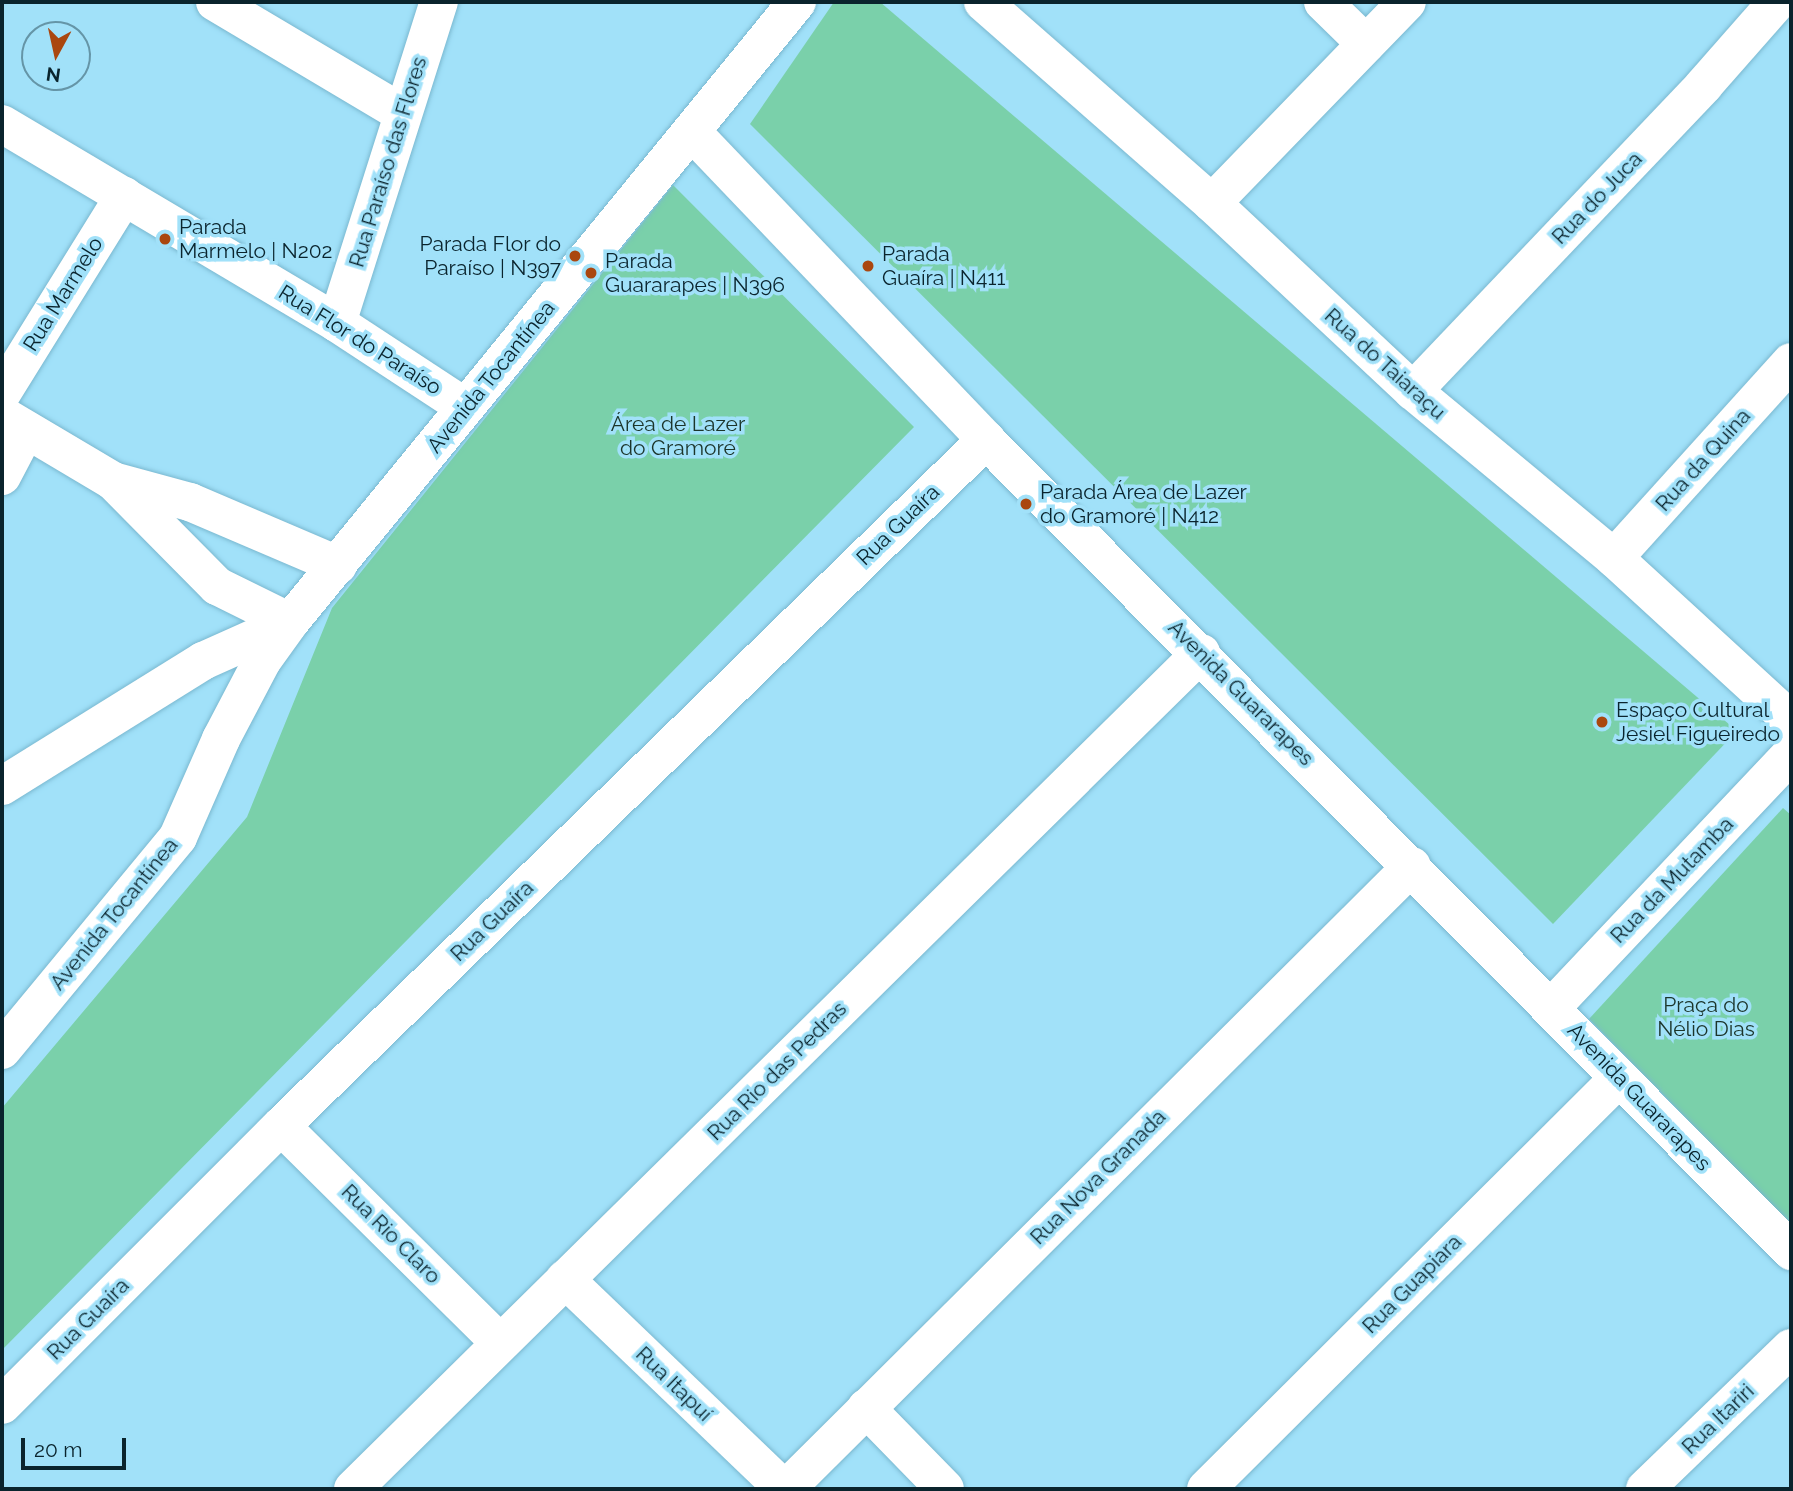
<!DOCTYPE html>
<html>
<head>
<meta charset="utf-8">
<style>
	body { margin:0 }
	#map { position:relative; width:1793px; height:1491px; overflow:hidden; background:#a1e1f9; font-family:Raleway,sans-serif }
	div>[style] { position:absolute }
	.green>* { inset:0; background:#7ad0aa }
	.roads { filter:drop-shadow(0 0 2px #7ab8d0) drop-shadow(0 0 2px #7ab8d0) }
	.minor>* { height:38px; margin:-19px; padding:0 19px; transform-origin:19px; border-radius:19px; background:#fff }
	.tertiary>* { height:38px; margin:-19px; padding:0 19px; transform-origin:19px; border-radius:19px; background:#fff }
	.primary>* { height:38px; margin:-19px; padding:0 19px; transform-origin:19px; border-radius:19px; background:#fff }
	.dots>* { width:19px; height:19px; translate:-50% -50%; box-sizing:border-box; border:4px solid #a1e1f9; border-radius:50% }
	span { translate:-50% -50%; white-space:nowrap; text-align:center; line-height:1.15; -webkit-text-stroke:7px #a1e1f9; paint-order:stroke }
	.street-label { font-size:21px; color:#0a242d }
	.poi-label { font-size:21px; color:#0a242d }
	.left { translate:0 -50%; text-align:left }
	.right { translate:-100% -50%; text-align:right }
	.park-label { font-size:21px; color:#1c352a }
	.frame { position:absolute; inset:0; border:4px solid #0a242d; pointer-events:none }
	.north { position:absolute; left:21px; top:21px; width:70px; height:70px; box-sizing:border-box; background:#a1e1f9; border:2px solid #6595a7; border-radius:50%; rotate:188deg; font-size:19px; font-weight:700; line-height:28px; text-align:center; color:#0a242d }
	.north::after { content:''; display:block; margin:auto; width:24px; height:32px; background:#aa470f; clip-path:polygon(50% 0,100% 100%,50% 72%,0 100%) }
	.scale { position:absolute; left:21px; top:1438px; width:105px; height:32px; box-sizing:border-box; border:4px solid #0a242d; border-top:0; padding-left:9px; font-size:21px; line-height:24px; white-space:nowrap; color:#0a242d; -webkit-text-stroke:5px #a1e1f9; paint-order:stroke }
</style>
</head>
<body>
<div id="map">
	<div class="green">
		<i style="clip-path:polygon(834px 2px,880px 2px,1737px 731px,1553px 924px,750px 124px)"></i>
		<i style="clip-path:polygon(673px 185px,914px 427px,2px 1350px,2px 1108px,247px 817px,332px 608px)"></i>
		<i style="clip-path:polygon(1783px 808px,1791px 815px,1791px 1225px,1589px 1019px)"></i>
	</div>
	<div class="roads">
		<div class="minor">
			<i style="left:215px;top:2px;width:217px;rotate:30.7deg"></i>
			<i style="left:983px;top:2px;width:305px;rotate:41.3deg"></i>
			<i style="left:1212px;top:203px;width:275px;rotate:43.1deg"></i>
			<i style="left:1413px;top:391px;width:261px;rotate:39.7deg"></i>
			<i style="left:1614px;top:558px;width:240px;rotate:42.5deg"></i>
			<i style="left:1323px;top:2px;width:60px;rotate:44.3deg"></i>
			<i style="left:1212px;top:203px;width:280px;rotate:-45.9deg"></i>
			<i style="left:337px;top:323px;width:337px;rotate:-72.4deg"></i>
			<i style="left:1413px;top:391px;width:422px;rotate:-46.4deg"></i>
			<i style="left:1704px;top:85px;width:111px;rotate:-48.7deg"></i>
			<i style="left:2px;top:393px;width:232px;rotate:-58.2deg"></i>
			<i style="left:2px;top:476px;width:52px;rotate:-62.4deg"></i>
			<i style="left:1614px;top:558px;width:264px;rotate:-47.9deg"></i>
			<i style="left:1552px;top:1007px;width:348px;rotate:-46.6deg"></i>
			<i style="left:281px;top:1126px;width:308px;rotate:44.7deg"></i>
			<i style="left:565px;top:1279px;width:303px;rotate:43.8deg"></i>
			<i style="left:2px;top:1405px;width:395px;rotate:-45deg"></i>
			<i style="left:281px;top:1126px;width:984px;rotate:-44.22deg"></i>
			<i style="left:866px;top:1408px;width:113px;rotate:45.7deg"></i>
			<i style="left:353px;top:1489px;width:1191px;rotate:-44.59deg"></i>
			<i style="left:786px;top:1489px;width:883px;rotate:-44.86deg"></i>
			<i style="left:1206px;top:1489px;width:581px;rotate:-44.86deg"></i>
			<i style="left:1645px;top:1489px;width:203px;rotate:-44deg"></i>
		</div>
		<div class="tertiary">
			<i style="left:2px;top:124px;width:390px;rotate:30.7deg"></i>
			<i style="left:337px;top:323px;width:153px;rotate:33.3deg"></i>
			<i style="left:693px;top:133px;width:424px;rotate:46.3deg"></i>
			<i style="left:986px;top:440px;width:1143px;rotate:45.21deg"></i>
			<i style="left:2px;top:415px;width:129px;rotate:30.7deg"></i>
			<i style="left:113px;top:481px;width:148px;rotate:45.3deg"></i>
			<i style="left:217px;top:586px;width:81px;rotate:26.3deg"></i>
			<i style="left:113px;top:481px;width:80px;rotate:15.3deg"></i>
			<i style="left:190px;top:502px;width:161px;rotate:23.1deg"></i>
		</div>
		<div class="primary">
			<i style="left:2px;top:786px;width:237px;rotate:-31.9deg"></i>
			<i style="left:203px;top:661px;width:93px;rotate:-24.1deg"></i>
			<i style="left:2px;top:1050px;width:276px;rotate:-50.4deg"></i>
			<i style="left:178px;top:837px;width:107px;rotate:-66.3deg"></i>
			<i style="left:221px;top:739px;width:88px;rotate:-62.3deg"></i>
			<i style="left:262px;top:661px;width:48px;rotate:-54.3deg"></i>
			<i style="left:290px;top:622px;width:801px;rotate:-50.73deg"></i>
		</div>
	</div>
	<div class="dots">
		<i style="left:165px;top:239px;background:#aa470f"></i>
		<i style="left:575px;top:256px;background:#aa470f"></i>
		<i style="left:868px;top:266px;background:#aa470f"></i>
		<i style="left:591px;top:273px;background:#aa470f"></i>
		<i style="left:1026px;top:504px;background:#aa470f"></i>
		<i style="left:1602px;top:722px;background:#aa470f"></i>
	</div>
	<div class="street-label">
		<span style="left:388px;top:162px;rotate:-73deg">Rua Paraíso das Flores</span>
		<span style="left:1597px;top:198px;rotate:-46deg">Rua do Juca</span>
		<span style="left:63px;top:294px;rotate:-58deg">Rua Marmelo</span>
		<span style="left:360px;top:340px;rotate:32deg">Rua Flor do Paraíso</span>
		<span style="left:1385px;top:364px;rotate:42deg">Rua do Taiaraçu</span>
		<span style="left:491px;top:377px;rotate:-51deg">Avenida Tocantínea</span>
		<span style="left:1703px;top:460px;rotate:-48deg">Rua da Quina</span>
		<span style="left:898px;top:525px;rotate:-44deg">Rua Guaíra</span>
		<span style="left:1241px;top:693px;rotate:45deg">Avenida Guararapes</span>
		<span style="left:1672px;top:880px;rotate:-46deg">Rua da Mutamba</span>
		<span style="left:114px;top:914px;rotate:-51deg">Avenida Tocantínea</span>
		<span style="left:492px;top:921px;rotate:-44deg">Rua Guaíra</span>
		<span style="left:777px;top:1071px;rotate:-45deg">Rua Rio das Pedras</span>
		<span style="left:1639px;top:1097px;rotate:46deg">Avenida Guararapes</span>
		<span style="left:1098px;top:1177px;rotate:-45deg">Rua Nova Granada</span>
		<span style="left:391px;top:1234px;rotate:45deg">Rua Rio Claro</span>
		<span style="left:1412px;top:1284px;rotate:-45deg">Rua Guapiara</span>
		<span style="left:88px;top:1319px;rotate:-45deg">Rua Guaíra</span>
		<span style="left:674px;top:1384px;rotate:44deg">Rua Itapuí</span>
		<span style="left:1718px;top:1419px;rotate:-44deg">Rua Itariri</span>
	</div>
	<div class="poi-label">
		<span class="left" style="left:179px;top:239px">Parada<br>Marmelo | N202</span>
		<span class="right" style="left:561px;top:256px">Parada Flor do<br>Paraíso | N397</span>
		<span class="left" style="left:882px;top:266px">Parada<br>Guaíra | N411</span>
		<span class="left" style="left:605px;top:273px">Parada<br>Guararapes | N396</span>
		<span class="left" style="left:1040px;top:504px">Parada Área de Lazer<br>do Gramoré | N412</span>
		<span class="left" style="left:1616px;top:722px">Espaço Cultural<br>Jesiel Figueiredo</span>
	</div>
	<div class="park-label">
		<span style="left:678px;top:436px">Área de Lazer<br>do Gramoré</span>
		<span style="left:1706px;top:1017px">Praça do<br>Nélio Dias</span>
	</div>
	<div class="frame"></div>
	<div class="north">N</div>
	<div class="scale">20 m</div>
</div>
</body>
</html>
